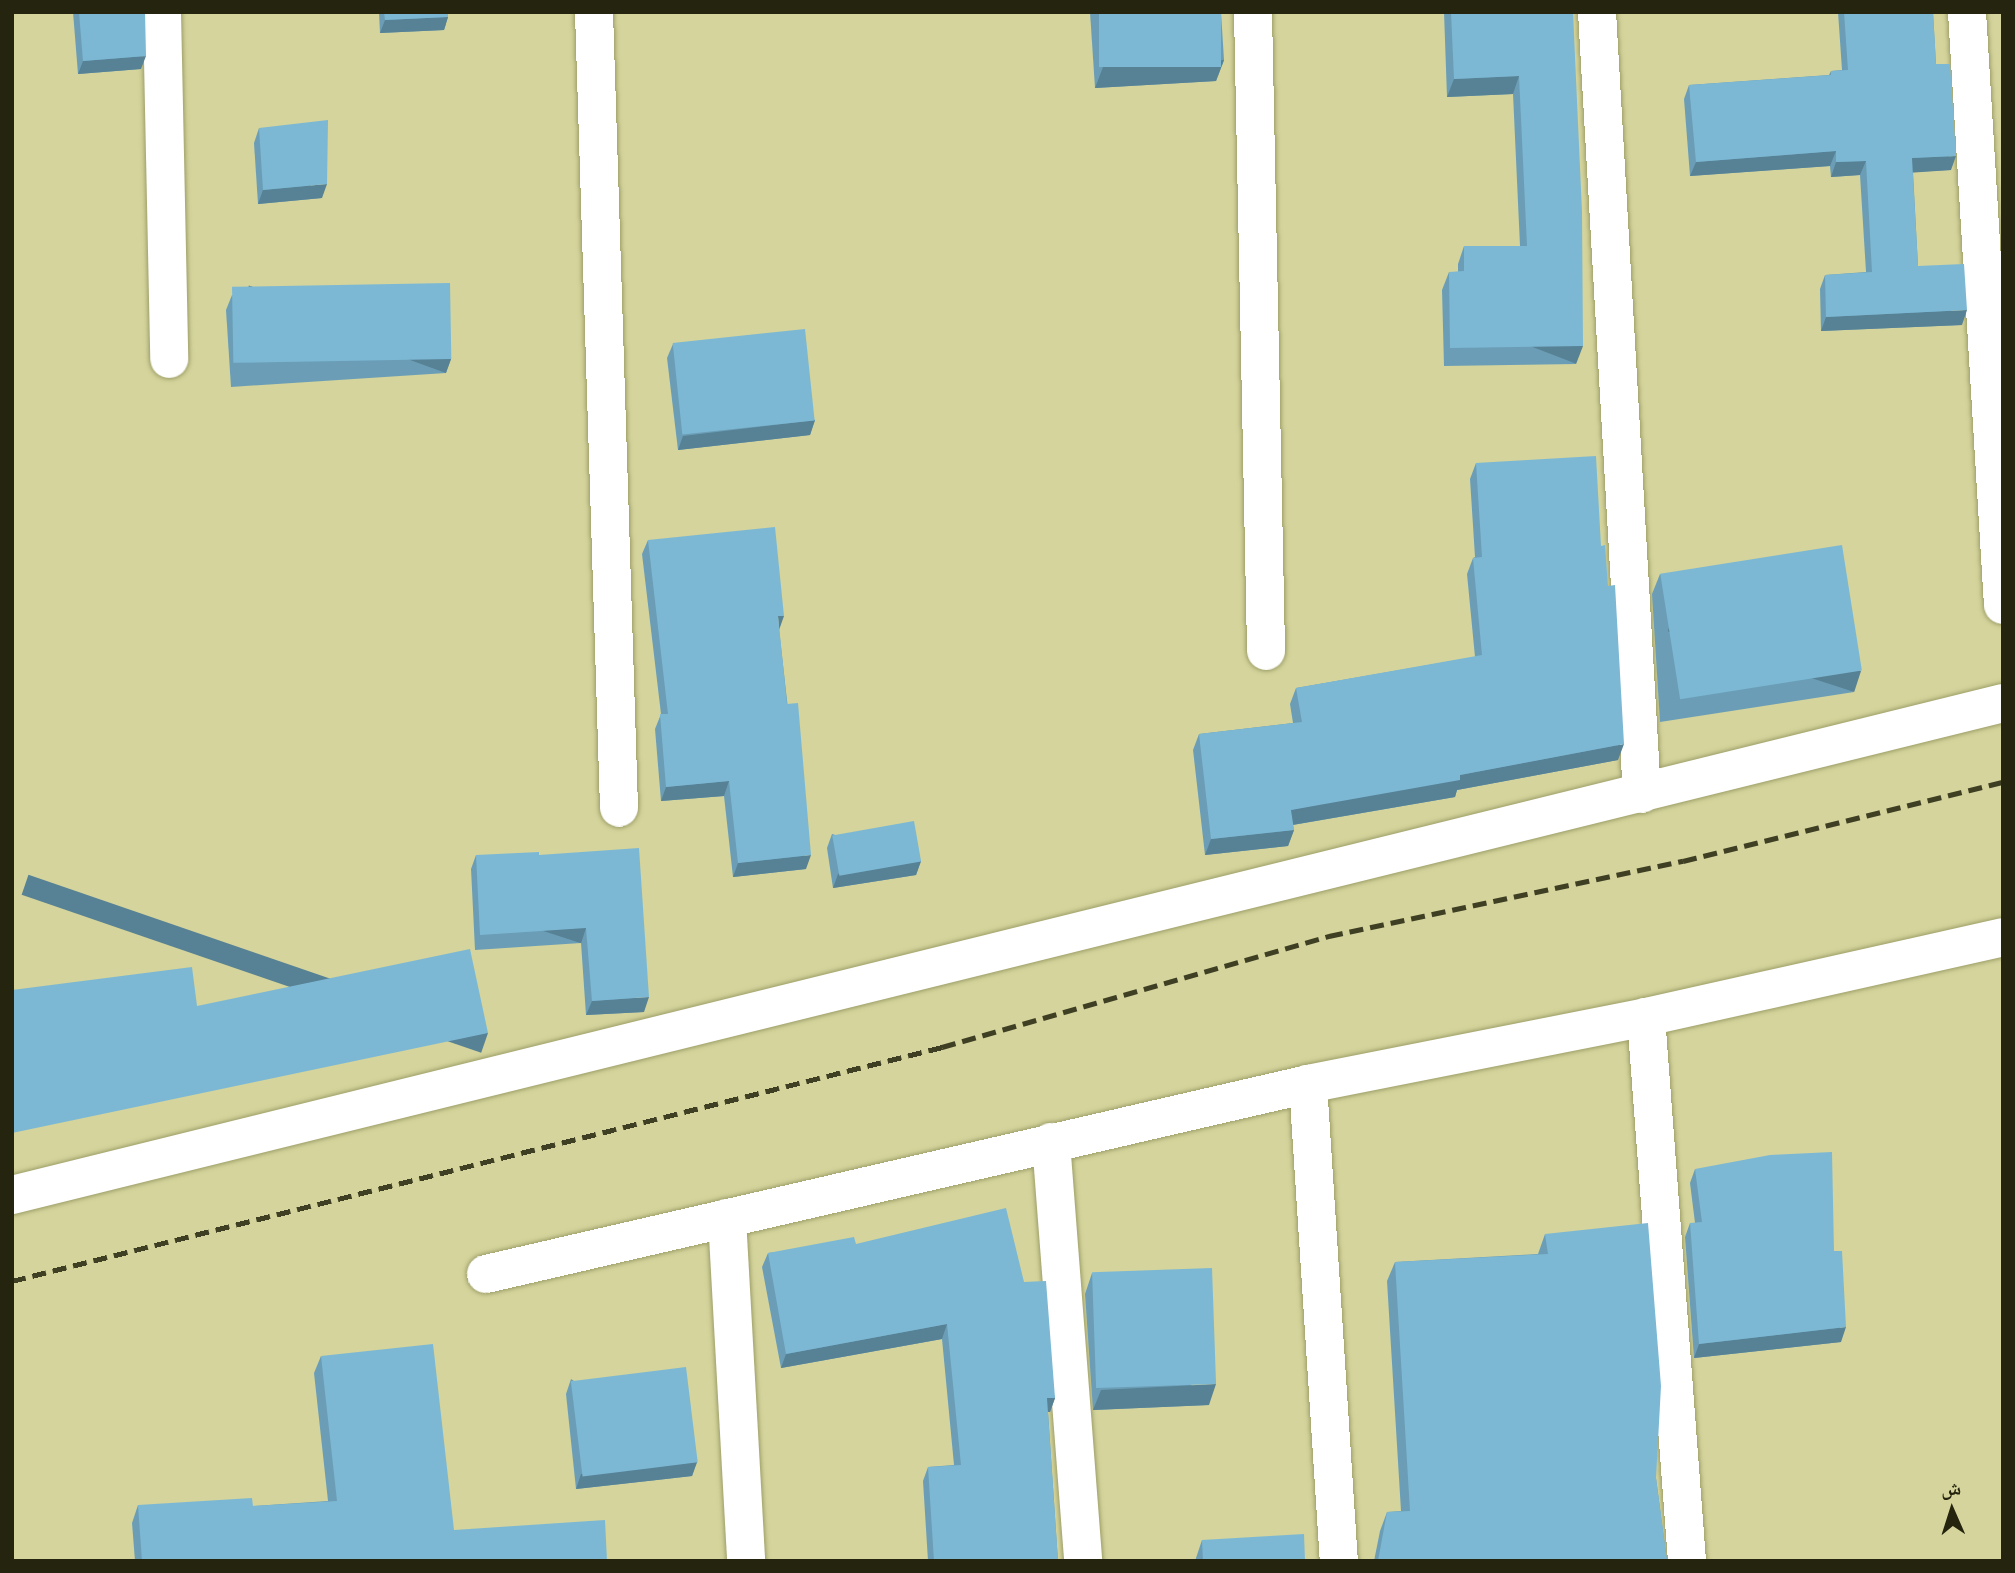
<!DOCTYPE html>
<html>
<head>
<meta charset="utf-8">
<style>
	body { margin:0 }
	#map { position:relative; width:2015px; height:1573px; overflow:hidden; background:#d4d49c; font-family:Helvetica,"Noto Naskh Arabic",sans-serif }
	div>[style] { position:absolute }
	.roads { filter:drop-shadow(0 0 2px #9e9f69) drop-shadow(0 0 2px #9e9f69) }
	.street>* { height:38px; margin:-19px; padding:0 19px; transform-origin:19px; border-radius:19px; background:#fff }
	.secondary>* { height:38px; margin:-19px; padding:0 19px; transform-origin:19px; border-radius:19px; background:#fff }
	.rail>* { height:5px; margin-top:-2.5px; transform-origin:0; background:repeating-linear-gradient(90deg,#3f3f24 0 14px,transparent 0 21px) }
	.wall>* { inset:0; background:#6b9eb6 }
	.shaded-wall>* { inset:0; background:#578194; transform-origin:0 0 }
	.building>* { inset:0; background:#7cb8d4; transform-origin:0 0 }
	span { translate:-50% -50%; white-space:nowrap; text-align:center; line-height:1.15; -webkit-text-stroke:6px #d4d49c; paint-order:stroke }
	.frame { position:absolute; inset:0; border:14px solid #25250f; pointer-events:none }
	.north { position:absolute; left:1917px; top:1475px; width:70px; height:70px; -webkit-text-stroke:5px #d4d49c; paint-order:stroke; rotate:357deg; font-size:19px; font-weight:700; line-height:28px; text-align:center; color:#25250f }
	.north::after { content:''; display:block; margin:auto; width:24px; height:32px; background:#25250f; clip-path:polygon(50% 0,100% 100%,50% 72%,0 100%) }
</style>
</head>
<body>
<div id="map">
	<div class="roads">
		<div class="street">
			<i style="left:162px;top:12px;width:347px;rotate:88.8deg"></i>
			<i style="left:594px;top:12px;width:796px;rotate:88.2deg"></i>
			<i style="left:1253px;top:12px;width:639px;rotate:88.83deg"></i>
			<i style="left:1597px;top:12px;width:783px;rotate:86.71deg"></i>
			<i style="left:1967px;top:12px;width:594px;rotate:86.53deg"></i>
			<i style="left:1646px;top:1017px;width:546px;rotate:85.69deg"></i>
			<i style="left:1308px;top:1084px;width:478px;rotate:86.3deg"></i>
			<i style="left:1051px;top:1142px;width:420px;rotate:85.6deg"></i>
			<i style="left:727px;top:1218px;width:344px;rotate:86.8deg"></i>
			<i style="left:486px;top:1274px;width:844px;rotate:-13.01deg"></i>
			<i style="left:1308px;top:1084px;width:345px;rotate:-11.2deg"></i>
			<i style="left:1646px;top:1017px;width:366px;rotate:-12.6deg"></i>
		</div>
		<div class="secondary">
			<i style="left:12px;top:1195px;width:2051px;rotate:-13.88deg"></i>
		</div>
	</div>
	<div class="rail">
		<i style="left:12px;top:1281px;width:959px;rotate:-14.12deg"></i>
		<i style="left:942px;top:1047px;width:403px;rotate:-16deg"></i>
		<i style="left:1329px;top:936px;width:362px;rotate:-12deg"></i>
		<i style="left:1683px;top:861px;width:330px;rotate:-13.9deg"></i>
	</div>
	<div class="wall">
		<i style="clip-path:polygon(73px 12px,145px 12px,141px 69px,78px 74px)"></i>
		<i style="clip-path:polygon(379px 12px,448px 12px,448px 17px,444px 30px,380px 33px)"></i>
		<i style="clip-path:polygon(1090px 12px,1221px 12px,1224px 60px,1216px 81px,1095px 88px)"></i>
		<i style="clip-path:polygon(1444px 12px,1573px 12px,1576px 364px,1444px 366px,1442px 290px,1449px 272px,1458px 272px,1458px 264px,1464px 246px,1520px 246px,1513px 94px,1447px 97px)"></i>
		<i style="clip-path:polygon(1838px 12px,1933px 12px,1936px 64px,1951px 170px,1913px 172px,1918px 266px,1962px 325px,1821px 331px,1820px 289px,1825px 275px,1866px 272px,1860px 175px,1831px 177px,1830px 166px,1690px 176px,1684px 99px,1689px 85px,1829px 75px,1831px 71px,1842px 70px)"></i>
		<i style="clip-path:polygon(259px 128px,322px 198px,258px 204px,254px 143px)"></i>
		<i style="clip-path:polygon(232px 295px,451px 359px,446px 373px,231px 387px,226px 310px)"></i>
		<i style="clip-path:polygon(673px 344px,815px 420px,810px 435px,678px 450px,667px 358px)"></i>
		<i style="clip-path:polygon(1476px 463px,1601px 546px,1618px 760px,1457px 790px,1455px 797px,1293px 825px,1294px 830px,1288px 846px,1205px 855px,1193px 750px,1199px 734px,1293px 723px,1290px 704px,1296px 688px,1475px 657px,1467px 574px,1473px 558px,1475px 557px,1470px 479px)"></i>
		<i style="clip-path:polygon(648px 540px,779px 629px,806px 869px,733px 877px,724px 796px,661px 801px,655px 729px,661px 714px,642px 554px)"></i>
		<i style="clip-path:polygon(1660px 574px,1854px 692px,1660px 722px,1652px 594px)"></i>
		<i style="clip-path:polygon(832px 834px,921px 861px,916px 875px,833px 888px,827px 848px)"></i>
		<i style="clip-path:polygon(476px 855px,539px 855px,644px 1012px,586px 1015px,581px 943px,475px 950px,471px 869px)"></i>
		<i style="clip-path:polygon(1695px 1169px,1834px 1251px,1841px 1342px,1694px 1358px,1685px 1237px,1690px 1223px,1695px 1223px,1690px 1183px)"></i>
		<i style="clip-path:polygon(1545px 1234px,1656px 1478px,1667px 1561px,1374px 1561px,1380px 1531px,1387px 1512px,1401px 1511px,1387px 1281px,1395px 1262px,1538px 1254px)"></i>
		<i style="clip-path:polygon(856px 1244px,1024px 1282px,1055px 1398px,1050px 1412px,1048px 1412px,1058px 1561px,928px 1561px,923px 1481px,928px 1467px,954px 1465px,942px 1339px,781px 1368px,762px 1267px,768px 1253px)"></i>
		<i style="clip-path:polygon(1092px 1273px,1209px 1405px,1093px 1410px,1085px 1294px)"></i>
		<i style="clip-path:polygon(321px 1356px,454px 1530px,607px 1561px,135px 1561px,132px 1523px,138px 1505px,253px 1506px,328px 1501px,314px 1373px)"></i>
		<i style="clip-path:polygon(571px 1379px,697px 1462px,692px 1476px,576px 1489px,566px 1394px)"></i>
		<i style="clip-path:polygon(1202px 1540px,1305px 1561px,1195px 1561px)"></i>
	</div>
	<div class="shaded-wall">
		<i style="clip-path:polygon(448px 17px,444px 30px,380px 33px,385px 20px)"></i>
		<i style="clip-path:polygon(146px 56px,141px 69px,78px 74px,83px 61px)"></i>
		<i style="clip-path:polygon(1224px 60px,1216px 81px,1095px 88px,1103px 67px)"></i>
		<i style="clip-path:polygon(1519px 76px,1513px 94px,1447px 97px,1454px 79px)"></i>
		<i style="clip-path:polygon(1836px 151px,1830px 166px,1690px 176px,1696px 162px)"></i>
		<i style="clip-path:polygon(1956px 156px,1951px 170px,1907px 173px,1912px 158px)"></i>
		<i style="clip-path:polygon(1866px 161px,1860px 175px,1831px 177px,1836px 162px)"></i>
		<i style="clip-path:polygon(327px 184px,322px 198px,258px 204px,263px 190px)"></i>
		<i style="clip-path:polygon(1967px 310px,1962px 325px,1821px 331px,1826px 317px)"></i>
		<i style="left:1583px;top:346px;width:19px;height:133px;rotate:111deg"></i>
		<i style="left:451px;top:359px;width:15px;height:215px;rotate:110deg"></i>
		<i style="clip-path:polygon(815px 420px,810px 435px,678px 450px,683px 436px)"></i>
		<i style="clip-path:polygon(778px 616px,784px 616px,779px 630px)"></i>
		<i style="left:1861px;top:671px;width:22px;height:196px;rotate:108deg"></i>
		<i style="clip-path:polygon(1624px 744px,1618px 760px,1457px 790px,1455px 797px,1286px 826px,1291px 810px,1460px 775px)"></i>
		<i style="clip-path:polygon(729px 781px,724px 796px,661px 801px,666px 787px)"></i>
		<i style="clip-path:polygon(1294px 830px,1288px 846px,1205px 855px,1211px 839px)"></i>
		<i style="clip-path:polygon(811px 855px,806px 869px,733px 877px,738px 863px)"></i>
		<i style="clip-path:polygon(921px 861px,916px 875px,833px 888px,838px 874px)"></i>
		<i style="left:586px;top:928px;width:16px;height:106px;rotate:108deg"></i>
		<i style="clip-path:polygon(649px 997px,644px 1012px,586px 1015px,592px 1001px)"></i>
		<i style="left:488px;top:1033px;width:21px;height:486px;rotate:109deg"></i>
		<i style="clip-path:polygon(947px 1324px,942px 1339px,781px 1368px,786px 1354px)"></i>
		<i style="clip-path:polygon(1846px 1327px,1841px 1342px,1694px 1358px,1699px 1344px)"></i>
		<i style="clip-path:polygon(1216px 1384px,1209px 1405px,1093px 1410px,1101px 1390px)"></i>
		<i style="clip-path:polygon(1047px 1398px,1055px 1398px,1050px 1412px,1042px 1412px)"></i>
		<i style="clip-path:polygon(697px 1462px,692px 1476px,576px 1489px,581px 1474px)"></i>
	</div>
	<div class="building">
		<i style="clip-path:polygon(79px 12px,145px 12px,146px 56px,83px 61px)"></i>
		<i style="clip-path:polygon(384px 12px,448px 12px,448px 17px,385px 20px)"></i>
		<i style="left:1099px;top:12px;width:122px;height:55px"></i>
		<i style="clip-path:polygon(1451px 12px,1573px 12px,1582px 212px,1583px 346px,1450px 348px,1449px 272px,1464px 271px,1464px 246px,1527px 246px,1519px 76px,1454px 79px)"></i>
		<i style="clip-path:polygon(1844px 12px,1933px 12px,1936px 64px,1950px 64px,1956px 156px,1912px 158px,1918px 266px,1964px 264px,1967px 310px,1826px 317px,1825px 275px,1872px 272px,1866px 161px,1836px 162px,1836px 151px,1696px 162px,1689px 85px,1831px 75px,1831px 71px,1848px 70px)"></i>
		<i style="clip-path:polygon(328px 120px,327px 184px,263px 190px,259px 128px)"></i>
		<i style="left:450px;top:283px;width:76px;height:218px;rotate:89deg"></i>
		<i style="left:805px;top:329px;width:92px;height:133px;rotate:84deg"></i>
		<i style="clip-path:polygon(1596px 456px,1601px 546px,1605px 545px,1608px 586px,1615px 585px,1624px 744px,1460px 775px,1460px 780px,1291px 810px,1294px 830px,1211px 839px,1199px 734px,1302px 722px,1296px 688px,1482px 655px,1473px 558px,1482px 557px,1476px 463px)"></i>
		<i style="clip-path:polygon(775px 527px,784px 616px,778px 616px,787px 704px,798px 703px,811px 855px,738px 863px,729px 781px,666px 787px,660px 714px,668px 714px,648px 540px)"></i>
		<i style="left:1842px;top:545px;width:127px;height:184px;rotate:81deg"></i>
		<i style="left:914px;top:821px;width:41px;height:83px;rotate:80deg"></i>
		<i style="clip-path:polygon(639px 848px,649px 997px,592px 1001px,586px 928px,480px 935px,476px 855px,539px 852px,539px 855px)"></i>
		<i style="clip-path:polygon(470px 949px,488px 1033px,12px 1133px,12px 990px,192px 967px,197px 1006px)"></i>
		<i style="clip-path:polygon(1832px 1152px,1834px 1251px,1842px 1251px,1846px 1327px,1699px 1344px,1690px 1223px,1702px 1222px,1695px 1169px,1770px 1155px)"></i>
		<i style="clip-path:polygon(1006px 1208px,1024px 1282px,1046px 1281px,1055px 1398px,1047px 1398px,1058px 1561px,934px 1561px,928px 1467px,961px 1465px,947px 1324px,786px 1354px,768px 1253px,854px 1237px,856px 1244px)"></i>
		<i style="clip-path:polygon(1648px 1223px,1661px 1386px,1656px 1478px,1667px 1561px,1378px 1561px,1387px 1512px,1410px 1511px,1395px 1262px,1548px 1254px,1545px 1234px)"></i>
		<i style="left:1212px;top:1268px;width:116px;height:120px;rotate:88deg"></i>
		<i style="clip-path:polygon(433px 1344px,454px 1530px,605px 1520px,607px 1561px,142px 1561px,138px 1505px,252px 1498px,253px 1506px,337px 1501px,321px 1356px)"></i>
		<i style="left:686px;top:1367px;width:96px;height:116px;rotate:83deg"></i>
		<i style="clip-path:polygon(1304px 1534px,1305px 1561px,1203px 1561px,1202px 1540px)"></i>
	</div>
	<div class="frame"></div>
	<div class="north">ش</div>
</div>
</body>
</html>
